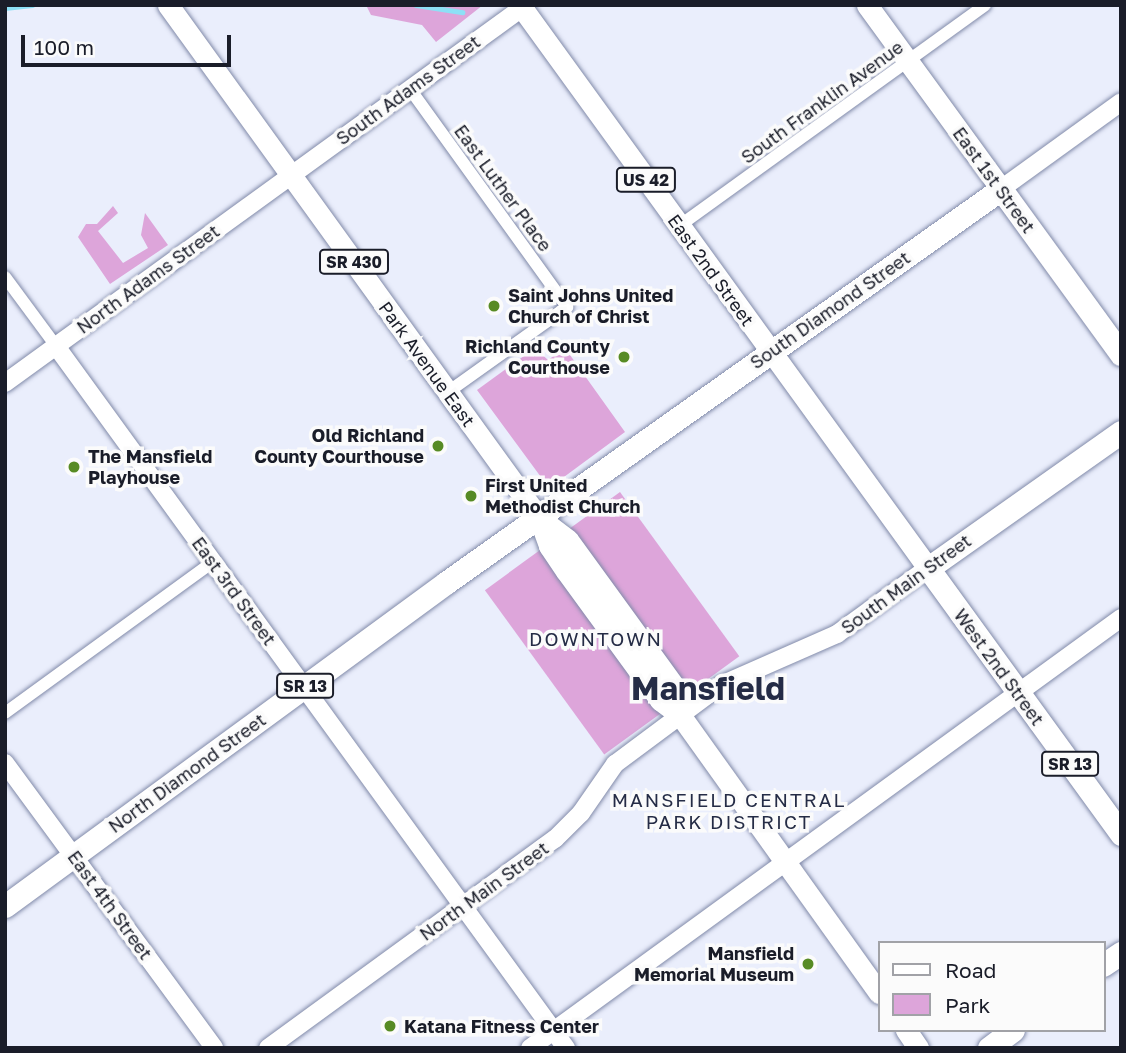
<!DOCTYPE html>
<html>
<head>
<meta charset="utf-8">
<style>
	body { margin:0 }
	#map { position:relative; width:1126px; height:1053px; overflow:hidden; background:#eaeefc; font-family:"Golos Text",sans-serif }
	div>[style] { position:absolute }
	.green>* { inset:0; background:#dda5da; transform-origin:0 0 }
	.stream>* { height:4.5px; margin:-2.25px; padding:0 2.25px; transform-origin:2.25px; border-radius:2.25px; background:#8de0f6 }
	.roads { filter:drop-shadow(0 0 2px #818aa9) drop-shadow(0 0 2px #818aa9) }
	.street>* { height:12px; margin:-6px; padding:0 6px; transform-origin:6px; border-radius:6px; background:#fff }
	.secondary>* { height:18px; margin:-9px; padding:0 9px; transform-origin:9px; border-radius:9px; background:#fff }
	.primary>* { height:21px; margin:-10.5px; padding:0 10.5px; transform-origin:10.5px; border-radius:10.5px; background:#fff }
	.highway>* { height:23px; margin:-11.5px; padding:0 11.5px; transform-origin:11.5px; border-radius:11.5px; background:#fff }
	.dots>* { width:19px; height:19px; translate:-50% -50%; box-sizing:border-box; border:4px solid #fbfbfb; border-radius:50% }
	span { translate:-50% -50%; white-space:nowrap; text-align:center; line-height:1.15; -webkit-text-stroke:7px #fbfbfb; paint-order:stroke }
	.shield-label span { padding:2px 5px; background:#fbfbfb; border:2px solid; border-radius:5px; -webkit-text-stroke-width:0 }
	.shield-label { font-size:16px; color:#1a1d29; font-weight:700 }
	.street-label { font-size:18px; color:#1a1d29 }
	.poi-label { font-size:18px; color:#1a1d29; font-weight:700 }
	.left { translate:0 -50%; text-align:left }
	.right { translate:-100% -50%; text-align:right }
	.neighbourhood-label { font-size:19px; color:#252c46; letter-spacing:2px }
	.town-label { font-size:32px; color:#252c46; font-weight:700 }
	.frame { position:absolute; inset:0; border:7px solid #1a1d29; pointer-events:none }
	.legend { position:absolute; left:878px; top:941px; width:228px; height:91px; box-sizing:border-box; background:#fbfbfb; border:2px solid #a1a2a7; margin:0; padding:9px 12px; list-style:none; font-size:21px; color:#1a1d29 }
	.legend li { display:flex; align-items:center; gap:14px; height:35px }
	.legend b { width:35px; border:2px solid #a1a2a7 }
	.scale { position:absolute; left:21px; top:35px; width:210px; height:32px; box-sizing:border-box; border:4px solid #1a1d29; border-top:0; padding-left:9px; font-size:21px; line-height:24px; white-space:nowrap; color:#1a1d29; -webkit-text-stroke:5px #fbfbfb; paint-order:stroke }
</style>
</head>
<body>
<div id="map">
	<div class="green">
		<i style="clip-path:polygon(366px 5px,483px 5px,436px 42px,422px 25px,371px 15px)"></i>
		<i style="clip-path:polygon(113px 206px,118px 213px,98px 231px,123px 263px,148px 248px,141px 235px,145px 213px,168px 245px,110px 284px,78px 237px,86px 224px,97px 224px)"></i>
		<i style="clip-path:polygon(535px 348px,548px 360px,565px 348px,625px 432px,549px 488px,477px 390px)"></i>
		<i style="left:620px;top:492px;width:203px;height:167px;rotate:54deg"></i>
	</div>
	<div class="stream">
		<i style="left:416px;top:5px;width:47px;rotate:8.7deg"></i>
		<i style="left:5px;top:8px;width:27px;rotate:-6deg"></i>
	</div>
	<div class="roads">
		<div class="street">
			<i style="left:410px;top:89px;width:269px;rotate:54.2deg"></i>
			<i style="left:567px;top:307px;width:146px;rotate:144.5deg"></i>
			<i style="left:679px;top:226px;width:377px;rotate:-35.8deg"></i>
			<i style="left:5px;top:277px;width:86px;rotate:53.5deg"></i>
			<i style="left:5px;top:713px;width:257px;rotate:-36deg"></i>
		</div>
		<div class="secondary">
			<i style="left:1001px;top:189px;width:148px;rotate:-35.9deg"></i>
			<i style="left:56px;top:346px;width:868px;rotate:54deg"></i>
			<i style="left:5px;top:383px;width:644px;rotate:-35.96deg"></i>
			<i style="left:5px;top:763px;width:353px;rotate:53.7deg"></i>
			<i style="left:268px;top:1048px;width:355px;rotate:-36.1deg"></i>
			<i style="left:555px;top:839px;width:37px;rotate:-45deg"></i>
			<i style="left:581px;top:813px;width:60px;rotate:-55.2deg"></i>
			<i style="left:615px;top:764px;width:132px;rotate:-36.7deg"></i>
			<i style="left:721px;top:685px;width:127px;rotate:-23.7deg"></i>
			<i style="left:837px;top:634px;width:112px;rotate:-36deg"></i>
			<i style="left:530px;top:1048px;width:731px;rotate:-36.04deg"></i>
		</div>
		<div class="primary">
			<i style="left:168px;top:5px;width:633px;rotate:54.13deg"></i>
			<i style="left:539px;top:518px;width:30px;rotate:70deg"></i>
			<i style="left:549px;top:546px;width:30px;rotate:56deg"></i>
			<i style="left:566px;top:571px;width:160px;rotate:53.9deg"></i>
			<i style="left:660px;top:700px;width:25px;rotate:37deg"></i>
			<i style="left:680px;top:715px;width:342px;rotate:54.4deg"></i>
			<i style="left:520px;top:5px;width:695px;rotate:54.07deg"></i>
			<i style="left:867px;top:5px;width:228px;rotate:53.9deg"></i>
			<i style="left:539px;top:518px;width:36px;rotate:37deg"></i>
			<i style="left:568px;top:540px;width:185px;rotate:54deg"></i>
			<i style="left:677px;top:690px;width:25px;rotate:83deg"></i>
			<i style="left:906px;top:1030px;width:22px;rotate:56deg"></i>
		</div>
		<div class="highway">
			<i style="left:1121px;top:432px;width:236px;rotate:144.8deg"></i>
			<i style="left:928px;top:568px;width:329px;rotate:54deg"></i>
			<i style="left:5px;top:906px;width:548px;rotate:-36.24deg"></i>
			<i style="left:447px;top:582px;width:679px;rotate:-35.35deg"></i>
			<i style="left:1001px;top:189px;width:204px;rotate:54deg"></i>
			<i style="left:1103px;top:965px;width:22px;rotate:-34deg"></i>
			<i style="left:989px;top:1048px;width:30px;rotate:-37deg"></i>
		</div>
	</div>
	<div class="dots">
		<i style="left:494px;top:306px;background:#578b24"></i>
		<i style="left:624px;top:357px;background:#578b24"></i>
		<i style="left:438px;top:446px;background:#578b24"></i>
		<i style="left:74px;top:467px;background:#578b24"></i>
		<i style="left:471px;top:496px;background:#578b24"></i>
		<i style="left:808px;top:964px;background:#578b24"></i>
		<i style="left:390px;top:1026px;background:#578b24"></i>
	</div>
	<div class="shield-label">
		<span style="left:646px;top:180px">US 42</span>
		<span style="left:354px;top:262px">SR 430</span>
		<span style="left:305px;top:686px">SR 13</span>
		<span style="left:1070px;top:764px">SR 13</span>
	</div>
	<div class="street-label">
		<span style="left:408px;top:90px;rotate:-36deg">South Adams Street</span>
		<span style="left:822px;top:102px;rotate:-36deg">South Franklin Avenue</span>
		<span style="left:994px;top:180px;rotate:54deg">East 1st Street</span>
		<span style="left:503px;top:188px;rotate:54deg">East Luther Place</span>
		<span style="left:711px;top:270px;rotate:54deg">East 2nd Street</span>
		<span style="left:148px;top:279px;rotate:-36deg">North Adams Street</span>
		<span style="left:830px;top:310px;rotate:-35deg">South Diamond Street</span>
		<span style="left:427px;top:364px;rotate:54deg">Park Avenue East</span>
		<span style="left:906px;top:584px;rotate:-36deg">South Main Street</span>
		<span style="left:234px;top:591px;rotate:54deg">East 3rd Street</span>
		<span style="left:999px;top:667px;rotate:54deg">West 2nd Street</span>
		<span style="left:187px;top:773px;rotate:-36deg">North Diamond Street</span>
		<span style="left:484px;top:891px;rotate:-36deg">North Main Street</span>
		<span style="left:110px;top:905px;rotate:54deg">East 4th Street</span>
	</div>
	<div class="poi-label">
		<span class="left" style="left:508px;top:306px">Saint Johns United<br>Church of Christ</span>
		<span class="right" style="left:610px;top:357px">Richland County<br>Courthouse</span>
		<span class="right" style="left:424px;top:446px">Old Richland<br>County Courthouse</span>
		<span class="left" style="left:88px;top:467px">The Mansfield<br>Playhouse</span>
		<span class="left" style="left:485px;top:496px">First United<br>Methodist Church</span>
		<span class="right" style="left:794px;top:964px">Mansfield<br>Memorial Museum</span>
		<span class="left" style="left:404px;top:1026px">Katana Fitness Center</span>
	</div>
	<div class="neighbourhood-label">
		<span style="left:596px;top:639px">DOWNTOWN</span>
		<span style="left:729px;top:811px">MANSFIELD CENTRAL<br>PARK DISTRICT</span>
	</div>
	<div class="town-label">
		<span style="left:708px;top:688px">Mansfield</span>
	</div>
	<div class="frame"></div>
	<ul class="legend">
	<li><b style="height:9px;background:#fff"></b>Road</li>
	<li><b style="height:19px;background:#dda5da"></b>Park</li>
	</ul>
	<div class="scale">100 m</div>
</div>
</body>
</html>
